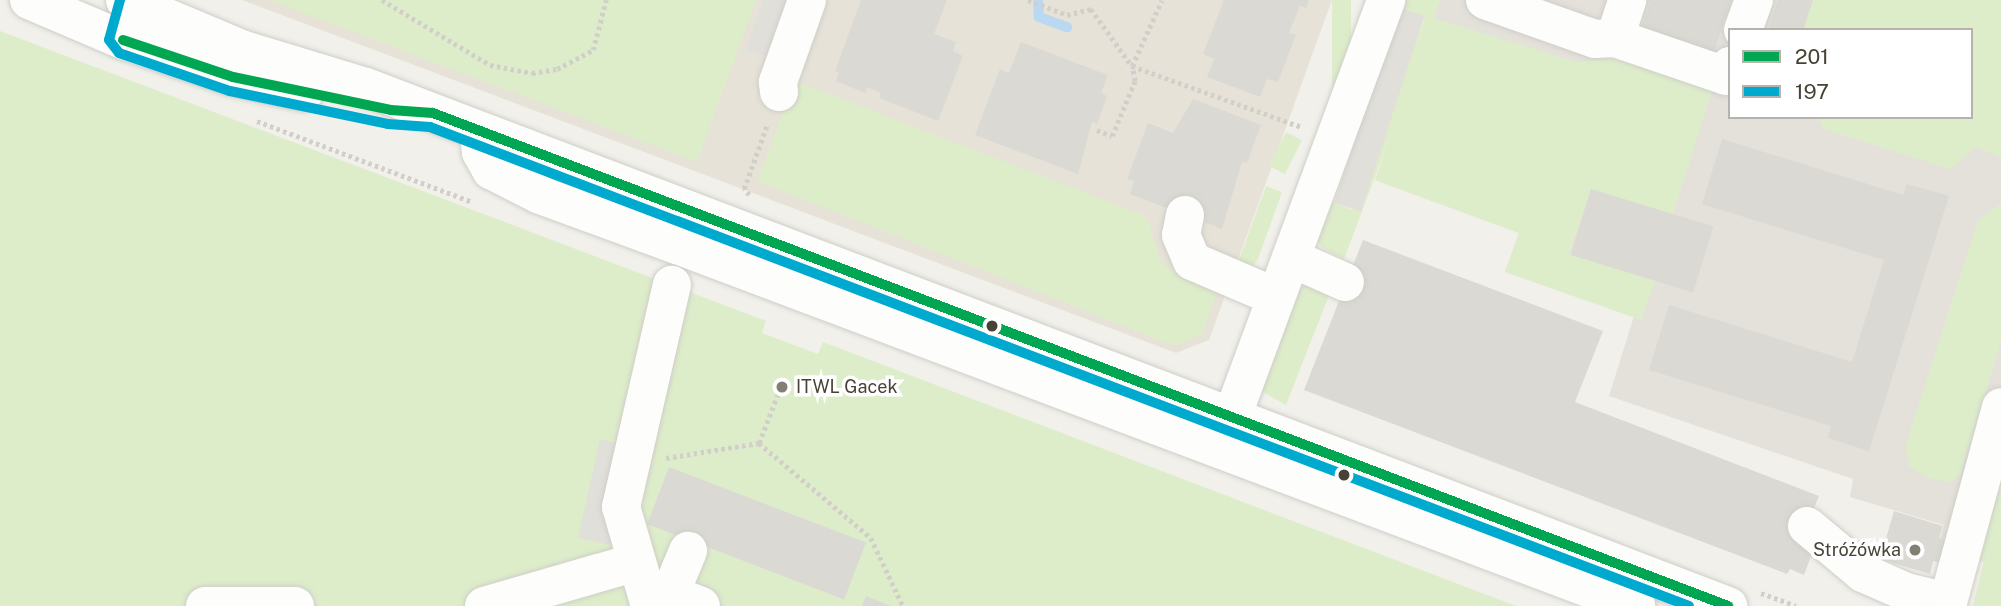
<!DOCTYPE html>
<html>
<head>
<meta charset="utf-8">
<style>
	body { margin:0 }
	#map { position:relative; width:2001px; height:606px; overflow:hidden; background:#f1f0eb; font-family:"Public Sans",sans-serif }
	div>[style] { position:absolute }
	.residential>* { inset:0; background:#e6e2d8 }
	.industrial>* { inset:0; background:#e4e0da }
	.green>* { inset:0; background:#ddedca; transform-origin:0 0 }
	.parking>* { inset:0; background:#e0dfda; transform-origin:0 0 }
	.stream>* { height:10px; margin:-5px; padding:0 5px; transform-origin:5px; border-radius:5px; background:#bad8f1 }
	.building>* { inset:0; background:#dbd9d3; transform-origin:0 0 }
	.path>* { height:4.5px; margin-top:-2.25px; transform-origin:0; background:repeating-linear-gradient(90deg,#d2cfcb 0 3.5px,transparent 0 7px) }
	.roads { filter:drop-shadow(0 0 2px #cfcec8) drop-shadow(0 0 2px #cfcec8) }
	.minor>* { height:38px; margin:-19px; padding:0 19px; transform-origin:19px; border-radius:19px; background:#fdfdfc }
	.bus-1>* { height:10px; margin:-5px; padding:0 5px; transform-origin:5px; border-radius:5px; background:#00a651 }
	.bus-2>* { height:10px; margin:-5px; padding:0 5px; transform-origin:5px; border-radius:5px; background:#00a9ce }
	.dots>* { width:19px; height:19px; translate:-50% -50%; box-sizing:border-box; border:4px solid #fff; border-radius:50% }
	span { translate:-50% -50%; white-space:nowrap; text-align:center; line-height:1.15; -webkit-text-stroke:7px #fff; paint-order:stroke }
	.poi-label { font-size:18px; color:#484236 }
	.left { translate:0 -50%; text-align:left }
	.right { translate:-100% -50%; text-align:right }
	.legend { position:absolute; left:1728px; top:28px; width:245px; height:91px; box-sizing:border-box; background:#fff; border:2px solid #b6b3af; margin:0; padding:9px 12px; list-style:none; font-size:21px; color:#484236 }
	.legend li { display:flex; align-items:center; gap:14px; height:35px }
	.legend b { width:35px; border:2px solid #b6b3af }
</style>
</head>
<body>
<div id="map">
	<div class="residential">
		<i style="clip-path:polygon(242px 0,1332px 0,1209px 340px,1176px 353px)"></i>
	</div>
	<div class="industrial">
		<i style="clip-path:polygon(evenodd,1440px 0,2001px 0,2001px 606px,1973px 606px,1984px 562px,1937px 548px,1944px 525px,1850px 497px,1853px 479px,1609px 396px,1634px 316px,1505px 272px,1519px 233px,1375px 180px,1440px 0,1730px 30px,1971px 30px,1971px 117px,1730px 117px,1730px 30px)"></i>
	</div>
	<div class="green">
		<i style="clip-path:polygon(269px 0,756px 0,697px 162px)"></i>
		<i style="left:1332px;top:0;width:19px;height:119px"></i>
		<i style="clip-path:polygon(1399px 0,1440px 0,1434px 18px,1576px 62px,1628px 56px,1715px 81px,1673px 214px,1591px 189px,1569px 254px,1655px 281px,1641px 320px,1505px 272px,1519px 233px,1375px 180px,1390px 137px,1344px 259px,1321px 247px,1315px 238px,1326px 200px,1353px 210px,1425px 17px,1398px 7px)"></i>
		<i style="clip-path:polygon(1813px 0,2001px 0,2001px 157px,1976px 147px,1950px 169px,1824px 129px,1818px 117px,1971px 117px,1971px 30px,1803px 30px)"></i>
		<i style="clip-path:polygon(0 31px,766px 321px,762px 333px,818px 354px,823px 342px,1516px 606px,0 606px)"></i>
		<i style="clip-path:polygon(795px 81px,1146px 216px,1162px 264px,1217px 292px,1202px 334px,1174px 346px,757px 181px)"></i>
		<i style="left:1286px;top:132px;width:18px;height:38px;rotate:27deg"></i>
		<i style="clip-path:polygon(1266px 186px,1282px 192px,1258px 259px,1249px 270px,1236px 268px)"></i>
		<i style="clip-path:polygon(2001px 204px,2001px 341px,1960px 476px,1950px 482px,1931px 479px,1910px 467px,1905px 448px,1978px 220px)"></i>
		<i style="clip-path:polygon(1314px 282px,1333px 285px,1286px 405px,1261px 391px,1294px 289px)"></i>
		<i style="clip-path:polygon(2001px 471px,2001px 606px,1973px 606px,1984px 562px,1976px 559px)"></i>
	</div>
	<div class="parking">
		<i style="clip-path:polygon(763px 0,789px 0,769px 57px,746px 49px)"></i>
		<i style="left:1398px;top:7px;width:28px;height:206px;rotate:18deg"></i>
		<i style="clip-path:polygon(600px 439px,624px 445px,616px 546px,578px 538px)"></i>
	</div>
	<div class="stream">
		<i style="left:1038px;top:0;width:17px;rotate:87deg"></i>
		<i style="left:1039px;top:17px;width:30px;rotate:20deg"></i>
	</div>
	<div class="building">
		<i style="clip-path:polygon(861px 0,947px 0,934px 34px,956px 42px,953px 51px,963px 56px,938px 121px,879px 98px,881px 93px,867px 87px,865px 93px,836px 81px,839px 73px,835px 71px)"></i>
		<i style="clip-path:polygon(1224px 0,1309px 0,1306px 8px,1300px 6px,1289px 33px,1296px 35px,1278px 82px,1267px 79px,1260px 97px,1207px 77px,1214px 59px,1203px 54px)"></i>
		<i style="clip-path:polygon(1645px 0,1731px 0,1713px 55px,1640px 33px,1650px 3px)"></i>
		<i style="clip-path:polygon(1778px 0,1813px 0,1803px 30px,1768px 30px)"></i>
		<i style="clip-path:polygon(1021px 42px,1108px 75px,1101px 93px,1107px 96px,1097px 124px,1092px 122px,1078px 174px,975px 135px,1000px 69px,1009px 73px)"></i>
		<i style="clip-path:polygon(1193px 99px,1261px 125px,1247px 163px,1242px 162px,1222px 229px,1130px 194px,1134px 181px,1127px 179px,1148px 123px,1173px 133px)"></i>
		<i style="clip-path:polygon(1722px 139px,1903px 195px,1907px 184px,1949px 196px,1869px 451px,1828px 438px,1831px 426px,1649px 370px,1669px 305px,1852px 362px,1884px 260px,1702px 204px)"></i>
		<i style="left:1591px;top:189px;width:128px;height:69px;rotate:17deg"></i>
		<i style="clip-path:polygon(1363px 240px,1603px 331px,1575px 402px,1819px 496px,1802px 538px,1816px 543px,1804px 575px,1790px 569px,1787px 574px,1304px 390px)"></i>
		<i style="left:669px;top:467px;width:211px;height:61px;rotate:21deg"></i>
		<i style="clip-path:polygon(1894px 511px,1943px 526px,1939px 538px,1950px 541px,1943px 563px,1933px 561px,1930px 574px,1880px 559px)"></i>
		<i style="clip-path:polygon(866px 596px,891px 606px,862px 606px)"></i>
	</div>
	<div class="path">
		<i style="left:382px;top:0;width:126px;rotate:31deg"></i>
		<i style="left:490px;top:65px;width:43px;rotate:10.8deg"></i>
		<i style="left:532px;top:73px;width:25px;rotate:-9deg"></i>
		<i style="left:557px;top:69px;width:41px;rotate:-27.8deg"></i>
		<i style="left:593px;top:50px;width:52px;rotate:-75.4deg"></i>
		<i style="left:1028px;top:0;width:42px;rotate:21deg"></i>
		<i style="left:1067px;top:15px;width:25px;rotate:-14deg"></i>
		<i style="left:1091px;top:9px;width:70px;rotate:54.3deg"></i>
		<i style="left:1132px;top:66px;width:180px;rotate:19.8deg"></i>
		<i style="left:257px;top:121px;width:230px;rotate:20.6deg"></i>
		<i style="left:1097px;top:130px;width:16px;rotate:22deg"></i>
		<i style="left:1112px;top:136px;width:60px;rotate:-67.3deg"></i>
		<i style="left:1135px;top:81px;width:15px;rotate:-101deg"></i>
		<i style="left:1132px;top:66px;width:72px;rotate:-65.6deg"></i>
		<i style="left:749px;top:195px;width:8px;rotate:-130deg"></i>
		<i style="left:744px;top:189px;width:68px;rotate:-70.2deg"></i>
		<i style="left:759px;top:443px;width:53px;rotate:-68.8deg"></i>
		<i style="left:666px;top:458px;width:94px;rotate:-9.2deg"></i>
		<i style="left:759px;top:443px;width:147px;rotate:40.3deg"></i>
		<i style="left:871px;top:538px;width:75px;rotate:64.8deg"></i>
		<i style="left:1761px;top:593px;width:37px;rotate:20deg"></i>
	</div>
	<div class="roads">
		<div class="minor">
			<i style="left:29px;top:0;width:102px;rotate:23.1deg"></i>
			<i style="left:123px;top:40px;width:116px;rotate:18.6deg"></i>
			<i style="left:233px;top:77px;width:73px;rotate:11.9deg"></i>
			<i style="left:125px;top:0;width:129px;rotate:22.8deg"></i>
			<i style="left:244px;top:50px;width:127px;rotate:16.9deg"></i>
			<i style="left:366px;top:87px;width:1458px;rotate:20.86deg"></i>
			<i style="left:1485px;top:0;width:117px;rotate:19.5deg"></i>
			<i style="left:1595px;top:39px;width:20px;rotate:-3deg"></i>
			<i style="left:1615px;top:38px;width:117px;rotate:18.9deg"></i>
			<i style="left:1726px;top:76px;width:11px;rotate:-68deg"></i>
			<i style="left:1743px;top:30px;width:32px;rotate:-70deg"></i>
			<i style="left:1615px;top:38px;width:40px;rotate:-72deg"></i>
			<i style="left:779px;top:92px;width:10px;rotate:-96deg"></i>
			<i style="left:778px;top:82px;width:87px;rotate:-70.5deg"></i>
			<i style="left:479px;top:131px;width:21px;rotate:85deg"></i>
			<i style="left:481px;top:152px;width:21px;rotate:61deg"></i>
			<i style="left:491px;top:170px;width:55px;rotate:27deg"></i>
			<i style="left:540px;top:195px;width:146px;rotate:20.1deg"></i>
			<i style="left:689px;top:212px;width:35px;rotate:110deg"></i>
			<i style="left:677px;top:245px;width:1025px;rotate:20.63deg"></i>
			<i style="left:1185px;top:215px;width:20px;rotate:101deg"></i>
			<i style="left:1181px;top:235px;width:28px;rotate:67deg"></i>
			<i style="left:1192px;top:261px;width:91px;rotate:23.2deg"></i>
			<i style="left:1291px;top:258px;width:59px;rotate:24deg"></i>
			<i style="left:1232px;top:417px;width:445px;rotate:-69.7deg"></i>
			<i style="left:1807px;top:526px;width:73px;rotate:40deg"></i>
			<i style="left:1863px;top:573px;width:47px;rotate:23.8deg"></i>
			<i style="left:1906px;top:592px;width:43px;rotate:13.4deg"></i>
			<i style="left:670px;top:594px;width:33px;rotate:21deg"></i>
			<i style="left:205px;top:606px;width:90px"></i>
			<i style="left:484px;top:606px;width:158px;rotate:-16.1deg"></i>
			<i style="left:650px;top:606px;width:103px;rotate:-106.3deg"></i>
			<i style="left:621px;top:507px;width:228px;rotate:-77.1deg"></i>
			<i style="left:665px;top:606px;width:60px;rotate:-67.3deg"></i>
			<i style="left:1947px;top:606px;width:206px;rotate:-74.8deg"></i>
		</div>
	</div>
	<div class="bus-1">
		<i style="left:123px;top:40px;width:116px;rotate:18.6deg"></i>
		<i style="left:233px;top:77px;width:161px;rotate:11.8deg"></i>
		<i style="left:391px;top:110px;width:42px;rotate:4.1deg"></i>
		<i style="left:433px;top:113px;width:1386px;rotate:20.84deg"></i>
	</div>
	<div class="bus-2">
		<i style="left:120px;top:0;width:41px;rotate:105.4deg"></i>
		<i style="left:109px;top:40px;width:16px;rotate:52deg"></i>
		<i style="left:119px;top:53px;width:117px;rotate:18.9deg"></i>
		<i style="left:230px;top:91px;width:161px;rotate:11.8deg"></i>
		<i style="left:388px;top:124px;width:42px;rotate:4.1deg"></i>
		<i style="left:430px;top:127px;width:1347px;rotate:20.83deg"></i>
	</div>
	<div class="dots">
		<i style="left:992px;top:326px;background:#484236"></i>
		<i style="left:782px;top:387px;background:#837f75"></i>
		<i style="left:1344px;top:475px;background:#484236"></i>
		<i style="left:1915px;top:550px;background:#837f75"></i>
	</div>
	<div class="poi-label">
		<span class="left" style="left:796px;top:387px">ITWL Gacek</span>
		<span class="right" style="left:1901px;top:550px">Stróżówka</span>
	</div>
	<ul class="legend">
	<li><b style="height:9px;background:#00a651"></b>201</li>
	<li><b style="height:9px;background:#00a9ce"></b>197</li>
	</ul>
</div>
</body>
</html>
